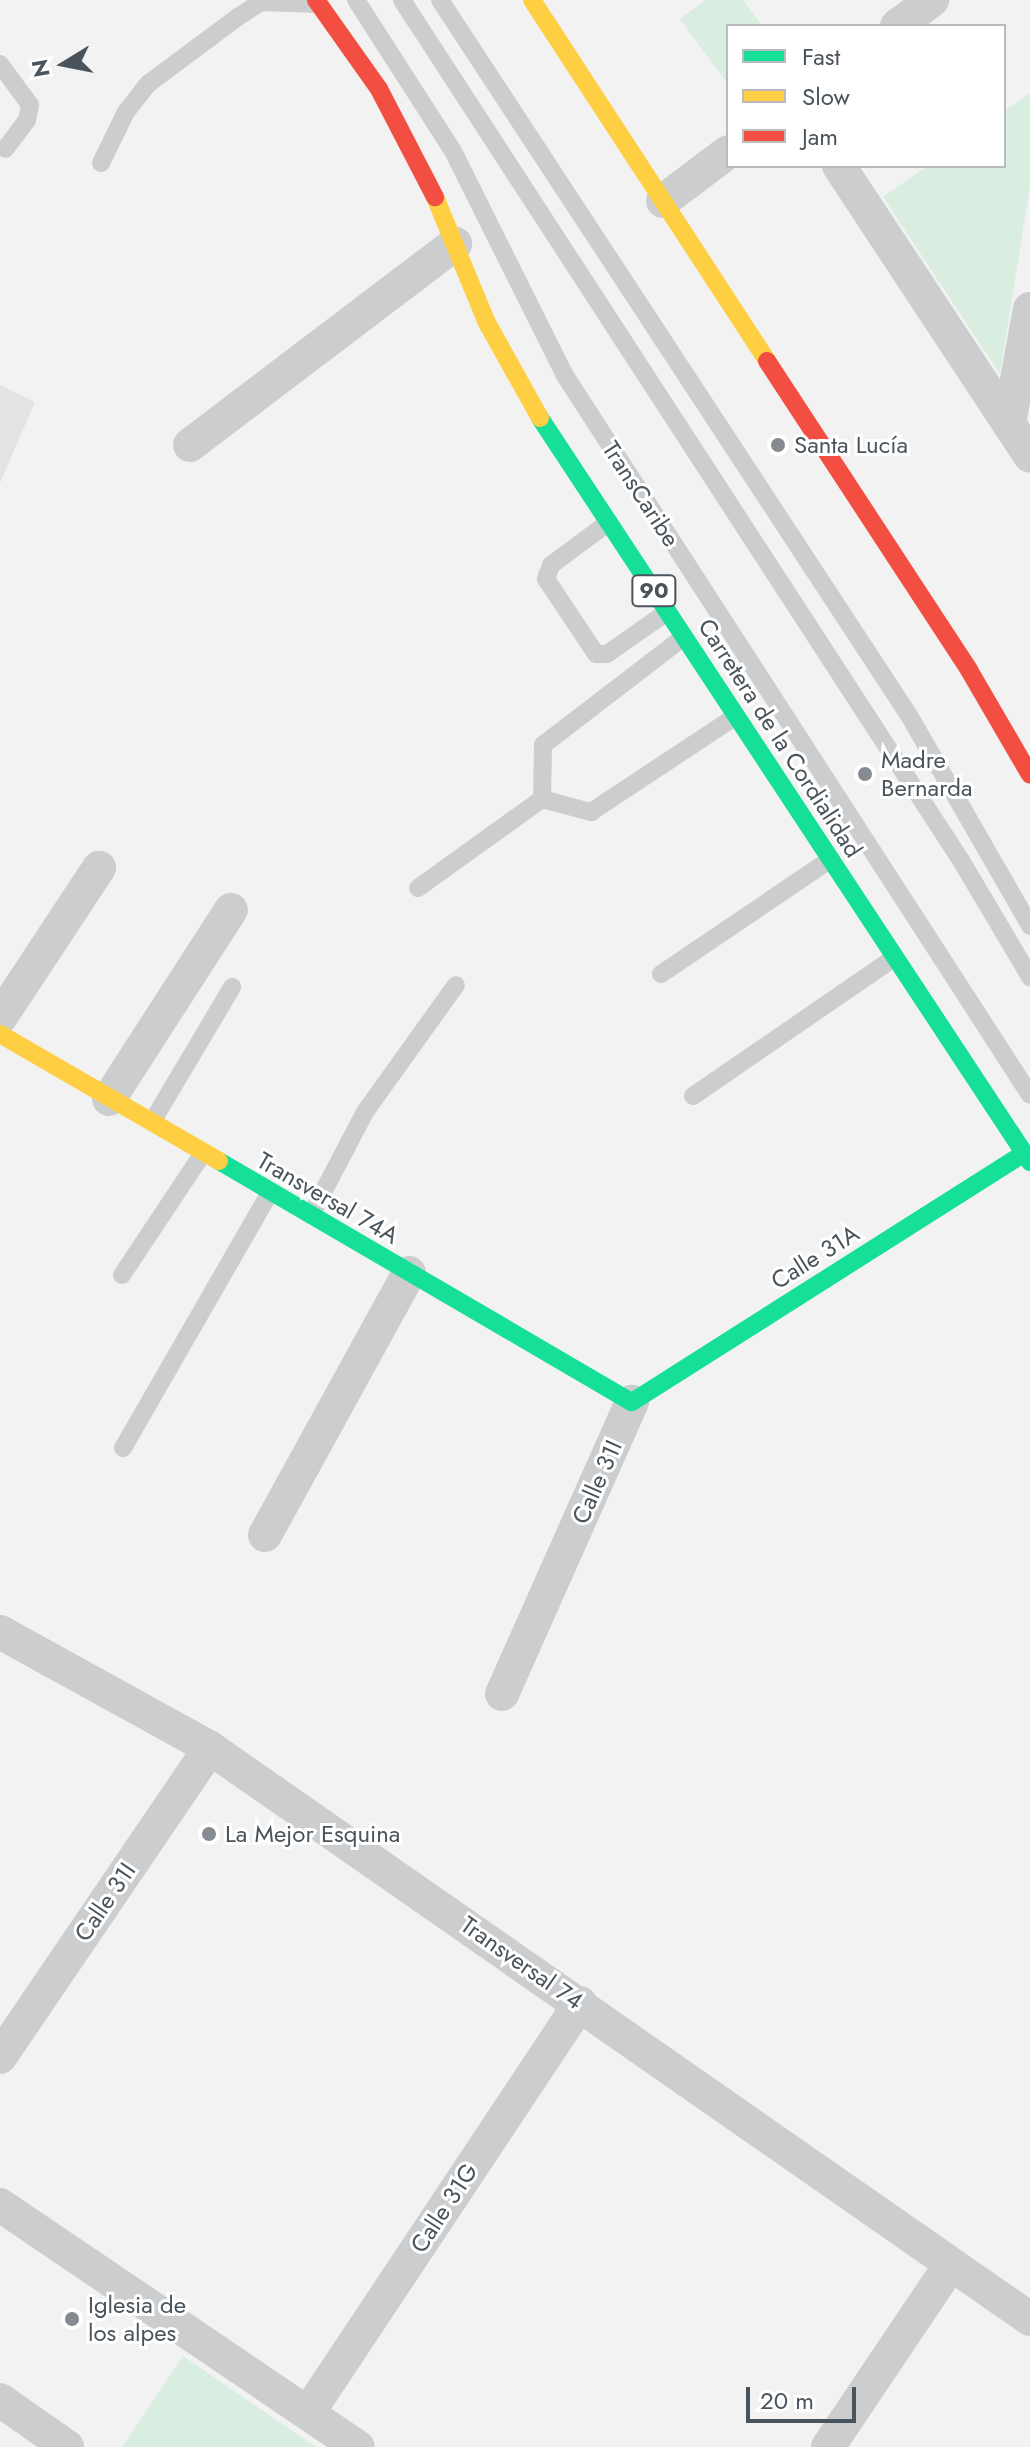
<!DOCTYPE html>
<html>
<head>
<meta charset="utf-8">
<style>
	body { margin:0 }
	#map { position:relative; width:1030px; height:2447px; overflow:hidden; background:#f2f2f2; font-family:Jost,sans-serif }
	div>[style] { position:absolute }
	.education>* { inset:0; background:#e4e3e3 }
	.green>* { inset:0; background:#d9eee1 }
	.lane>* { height:18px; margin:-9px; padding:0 9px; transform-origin:9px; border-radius:9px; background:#cccdcf }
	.street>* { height:34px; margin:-17px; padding:0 17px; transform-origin:17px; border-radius:17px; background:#cccdcf }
	.fast>* { height:18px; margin:-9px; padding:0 9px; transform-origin:9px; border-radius:9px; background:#16e098 }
	.slow>* { height:18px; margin:-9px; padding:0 9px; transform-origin:9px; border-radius:9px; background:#ffcf43 }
	.jam>* { height:18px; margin:-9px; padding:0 9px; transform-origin:9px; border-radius:9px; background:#f24e42 }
	.dots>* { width:22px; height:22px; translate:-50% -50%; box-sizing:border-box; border:4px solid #fff; border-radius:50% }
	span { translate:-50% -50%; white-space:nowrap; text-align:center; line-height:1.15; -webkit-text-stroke:6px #fff; paint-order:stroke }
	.shield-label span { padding:2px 6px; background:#fff; border:2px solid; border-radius:6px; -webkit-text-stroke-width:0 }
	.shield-label { font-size:22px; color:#4a545c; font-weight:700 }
	.poi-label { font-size:24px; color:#4a545c }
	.left { translate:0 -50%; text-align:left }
	.street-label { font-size:24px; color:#4a545c }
	.legend { position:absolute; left:726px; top:24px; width:280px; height:144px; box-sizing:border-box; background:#fff; border:2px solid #b7bbbe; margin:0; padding:10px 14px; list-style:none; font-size:24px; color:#4a545c }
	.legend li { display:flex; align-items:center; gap:16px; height:40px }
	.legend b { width:40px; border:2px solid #b7bbbe }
	.north { position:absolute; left:24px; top:24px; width:80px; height:80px; -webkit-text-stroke:6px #fff; paint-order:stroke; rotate:260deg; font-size:22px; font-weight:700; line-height:32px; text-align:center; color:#4a545c }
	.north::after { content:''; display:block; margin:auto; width:28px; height:36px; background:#4a545c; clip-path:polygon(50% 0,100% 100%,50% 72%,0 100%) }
	.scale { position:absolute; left:746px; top:2387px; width:110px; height:36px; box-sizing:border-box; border:4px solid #4a545c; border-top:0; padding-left:10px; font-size:24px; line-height:28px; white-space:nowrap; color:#4a545c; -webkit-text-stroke:6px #fff; paint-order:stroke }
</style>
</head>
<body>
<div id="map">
	<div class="education">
		<i style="clip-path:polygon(0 385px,35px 402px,0 483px)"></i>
	</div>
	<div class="green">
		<i style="clip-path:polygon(705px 0,743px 0,762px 26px,728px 26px,728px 84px,680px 19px)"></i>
		<i style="clip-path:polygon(1030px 93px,1030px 186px,1000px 374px,883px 197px,927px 166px,1004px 166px,1004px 111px)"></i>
		<i style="clip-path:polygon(183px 2356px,316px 2447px,122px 2447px)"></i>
	</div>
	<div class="lane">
		<i style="left:356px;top:0;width:179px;rotate:57.3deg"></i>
		<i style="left:453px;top:151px;width:249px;rotate:63.5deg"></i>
		<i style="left:564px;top:374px;width:858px;rotate:57.12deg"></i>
		<i style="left:402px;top:0;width:1028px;rotate:56.99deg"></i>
		<i style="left:962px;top:862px;width:134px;rotate:59.4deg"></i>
		<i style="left:440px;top:0;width:857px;rotate:56.75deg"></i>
		<i style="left:910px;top:717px;width:241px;rotate:60.1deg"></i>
		<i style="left:0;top:64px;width:51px;rotate:53.8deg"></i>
		<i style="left:30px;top:105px;width:15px;rotate:101deg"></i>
		<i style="left:27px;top:120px;width:36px;rotate:127deg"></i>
		<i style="left:101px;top:163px;width:57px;rotate:-63.9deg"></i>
		<i style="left:126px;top:112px;width:36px;rotate:-52deg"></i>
		<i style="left:148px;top:84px;width:112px;rotate:-36.7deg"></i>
		<i style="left:238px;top:17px;width:27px;rotate:-33deg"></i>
		<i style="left:261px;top:2px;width:57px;rotate:2deg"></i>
		<i style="left:609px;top:522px;width:72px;rotate:143.4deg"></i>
		<i style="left:551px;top:565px;width:15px;rotate:110deg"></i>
		<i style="left:546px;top:579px;width:90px;rotate:56.3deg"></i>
		<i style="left:596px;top:654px;width:11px"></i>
		<i style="left:607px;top:654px;width:73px;rotate:-35deg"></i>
		<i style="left:542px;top:799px;width:54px;rotate:-88.9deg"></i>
		<i style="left:543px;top:745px;width:178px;rotate:-37.5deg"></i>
		<i style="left:418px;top:888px;width:153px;rotate:-35.7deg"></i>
		<i style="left:542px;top:799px;width:51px;rotate:14.9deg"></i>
		<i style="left:591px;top:812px;width:174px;rotate:-33.5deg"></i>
		<i style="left:661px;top:974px;width:205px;rotate:-34.1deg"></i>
		<i style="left:693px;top:1096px;width:245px;rotate:-34.5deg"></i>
		<i style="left:152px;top:1122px;width:157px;rotate:-59.3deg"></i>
		<i style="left:311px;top:1215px;width:116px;rotate:-62.3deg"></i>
		<i style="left:365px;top:1112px;width:156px;rotate:-54.4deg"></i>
		<i style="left:122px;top:1275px;width:146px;rotate:-56.4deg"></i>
		<i style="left:123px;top:1448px;width:295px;rotate:-60.1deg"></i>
	</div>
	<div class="street">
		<i style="left:897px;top:26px;width:44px;rotate:-36.6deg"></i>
		<i style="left:839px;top:166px;width:347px;rotate:56.6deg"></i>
		<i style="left:663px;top:201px;width:81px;rotate:-37deg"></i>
		<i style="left:1009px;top:424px;width:117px;rotate:-79.7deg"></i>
		<i style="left:190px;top:445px;width:333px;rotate:-37.2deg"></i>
		<i style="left:0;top:1018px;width:180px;rotate:-56.6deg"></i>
		<i style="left:109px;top:1099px;width:225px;rotate:-57.2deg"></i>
		<i style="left:265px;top:1535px;width:299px;rotate:-61.2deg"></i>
		<i style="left:0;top:1632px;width:240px;rotate:28.9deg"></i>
		<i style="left:210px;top:1748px;width:999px;rotate:34.85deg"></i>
		<i style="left:502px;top:1694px;width:320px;rotate:-66deg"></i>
		<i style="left:0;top:2057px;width:374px;rotate:-55.8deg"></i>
		<i style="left:0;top:2205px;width:432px;rotate:34.1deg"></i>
		<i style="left:0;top:2400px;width:82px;rotate:35deg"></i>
		<i style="left:308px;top:2413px;width:492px;rotate:-56.4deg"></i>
		<i style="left:828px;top:2447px;width:220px;rotate:-56.1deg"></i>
	</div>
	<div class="fast">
		<i style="left:540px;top:418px;width:891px;rotate:56.63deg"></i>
		<i style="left:219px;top:1161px;width:478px;rotate:30.3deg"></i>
		<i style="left:632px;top:1402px;width:464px;rotate:-32.4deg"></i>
	</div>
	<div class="slow">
		<i style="left:532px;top:0;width:431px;rotate:56.9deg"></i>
		<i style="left:435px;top:197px;width:134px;rotate:67.6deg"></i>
		<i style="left:486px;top:321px;width:111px;rotate:60.9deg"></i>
		<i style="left:0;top:1034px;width:253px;rotate:30.1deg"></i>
	</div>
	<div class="jam">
		<i style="left:316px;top:0;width:109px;rotate:54.7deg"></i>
		<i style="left:379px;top:89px;width:122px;rotate:62.6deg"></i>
		<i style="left:767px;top:361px;width:369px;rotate:56.8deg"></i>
		<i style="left:969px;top:670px;width:121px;rotate:59.8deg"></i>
	</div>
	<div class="dots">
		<i style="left:778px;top:445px;background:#858b90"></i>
		<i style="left:865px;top:774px;background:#858b90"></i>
		<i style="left:209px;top:1834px;background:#858b90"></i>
		<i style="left:72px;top:2319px;background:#858b90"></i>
	</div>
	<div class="shield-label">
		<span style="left:654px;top:591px">90</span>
	</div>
	<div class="poi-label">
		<span class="left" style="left:794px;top:445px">Santa Lucía</span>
		<span class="left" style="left:881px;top:774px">Madre<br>Bernarda</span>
		<span class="left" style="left:225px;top:1834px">La Mejor Esquina</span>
		<span class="left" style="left:88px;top:2319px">Iglesia de<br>los alpes</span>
	</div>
	<div class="street-label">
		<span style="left:641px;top:494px;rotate:57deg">TransCaribe</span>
		<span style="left:780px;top:738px;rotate:57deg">Carretera de la Cordialidad</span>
		<span style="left:328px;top:1198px;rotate:30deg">Transversal 74A</span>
		<span style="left:815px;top:1257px;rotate:-32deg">Calle 31A</span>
		<span style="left:597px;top:1482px;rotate:-66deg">Calle 31I</span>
		<span style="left:105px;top:1902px;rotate:-56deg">Calle 31I</span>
		<span style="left:522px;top:1963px;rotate:35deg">Transversal 74</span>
		<span style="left:444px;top:2208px;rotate:-57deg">Calle 31G</span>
	</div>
	<ul class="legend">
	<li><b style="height:10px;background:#16e098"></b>Fast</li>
	<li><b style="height:10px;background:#ffcf43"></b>Slow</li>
	<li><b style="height:10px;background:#f24e42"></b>Jam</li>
	</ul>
	<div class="north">N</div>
	<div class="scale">20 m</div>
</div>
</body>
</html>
